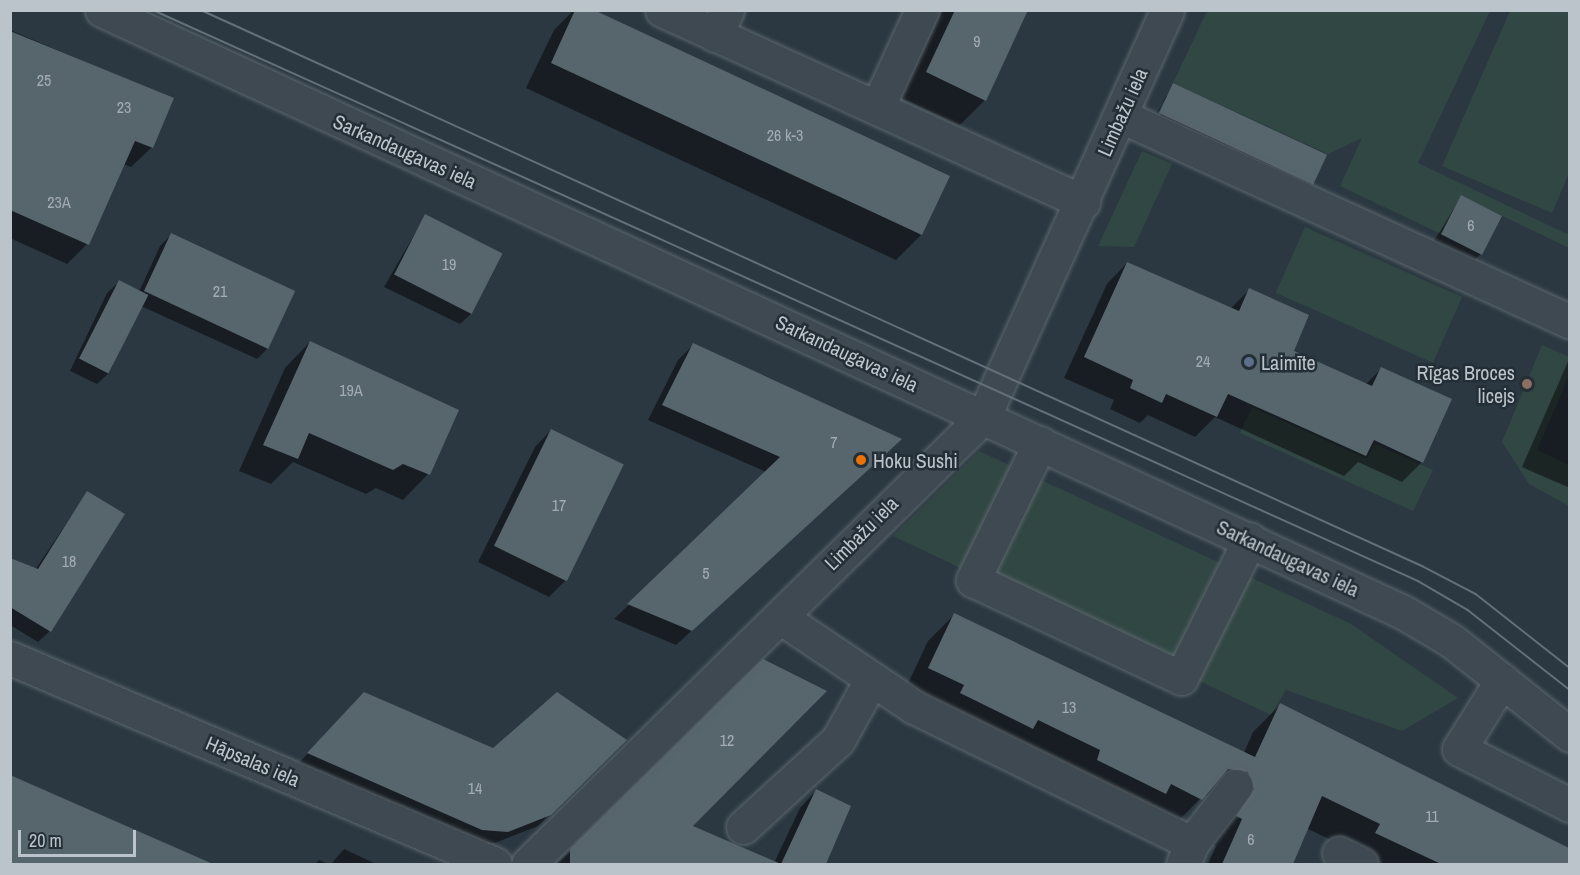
<!DOCTYPE html>
<html>
<head>
<meta charset="utf-8">
<style>
	body { margin:0 }
	#map { position:relative; width:1580px; height:875px; overflow:hidden; background:#2b3841; font-family:"Archivo Narrow",sans-serif }
	div>[style] { position:absolute }
	.green>* { inset:0; background:#314744; transform-origin:0 0 }
	.shadow>* { inset:0; background:#0007 }
	.building>* { inset:0; background:#57656d; transform-origin:0 0 }
	.roads { filter:drop-shadow(0 0 2px #5d676e) drop-shadow(0 0 2px #5d676e) }
	.minor>* { height:33px; margin:-16.5px; padding:0 16.5px; transform-origin:16.5px; border-radius:16.5px; background:#3f4951 }
	.tram>* { height:1.5px; margin:-0.75px; padding:0 0.75px; transform-origin:0.75px; border-radius:0.75px; background:#647079 }
	.dots>* { width:16px; height:16px; translate:-50% -50%; box-sizing:border-box; border:3px solid #242e36; border-radius:50% }
	span { translate:-50% -50%; white-space:nowrap; text-align:center; line-height:1.15; -webkit-text-stroke:5px #242e36; paint-order:stroke }
	.number-label { font-size:16px; color:#a3acb4 }
	.number-label span { -webkit-text-stroke-width:0 }
	.street-label { font-size:20px; color:#bcc4cb }
	.poi-label { font-size:20px; color:#bcc4cb }
	.left { translate:0 -50%; text-align:left }
	.right { translate:-100% -50%; text-align:right }
	.frame { position:absolute; inset:0; border:12px solid #bcc4cb; pointer-events:none }
	.scale { position:absolute; left:18px; top:830px; width:118px; height:27px; box-sizing:border-box; border:3px solid #bcc4cb; border-top:0; padding-left:8px; font-size:18px; line-height:21px; white-space:nowrap; color:#bcc4cb; -webkit-text-stroke:4px #242e36; paint-order:stroke }
</style>
</head>
<body>
<div id="map">
	<div class="green">
		<i style="clip-path:polygon(1207px 11px,1490px 11px,1418px 163px,1567px 234px,1569px 230px,1569px 248px,1461px 196px,1441px 234px,1340px 186px,1362px 138px,1328px 154px,1173px 83px)"></i>
		<i style="clip-path:polygon(1510px 11px,1569px 11px,1569px 173px,1552px 213px,1442px 166px)"></i>
		<i style="clip-path:polygon(1142px 151px,1172px 164px,1134px 247px,1098px 246px)"></i>
		<i style="left:1305px;top:227px;width:172px;height:72px;rotate:24deg"></i>
		<i style="clip-path:polygon(1542px 345px,1569px 357px,1569px 376px,1537px 450px,1569px 465px,1569px 506px,1529px 484px,1502px 442px)"></i>
		<i style="clip-path:polygon(1252px 407px,1367px 459px,1375px 444px,1433px 470px,1413px 511px,1240px 433px)"></i>
		<i style="clip-path:polygon(979px 451px,1351px 624px,1458px 698px,1402px 731px,1286px 690px,1271px 715px,893px 536px)"></i>
	</div>
	<div class="shadow">
		<i style="clip-path:polygon(574px 10px,591px 10px,921px 235px,896px 260px,526px 88px,554px 30px)"></i>
		<i style="clip-path:polygon(942px 10px,1027px 10px,985px 100px,960px 125px,901px 98px)"></i>
		<i style="clip-path:polygon(10px 30px,172px 99px,152px 147px,131px 167px,123px 164px,87px 244px,67px 264px,10px 238px)"></i>
		<i style="clip-path:polygon(evenodd,1174px 85px,1326px 155px,1313px 183px,1302px 194px,1150px 124px,1174px 85px,1166px 96px,1169px 96px,1158px 120px,1155px 119px,1166px 96px)"></i>
		<i style="clip-path:polygon(1461px 197px,1481px 254px,1469px 265px,1431px 246px)"></i>
		<i style="clip-path:polygon(425px 216px,472px 313px,460px 324px,384px 287px)"></i>
		<i style="clip-path:polygon(171px 235px,268px 348px,257px 359px,141px 306px,109px 373px,97px 384px,70px 371px,107px 293px,119px 282px,139px 292px,160px 246px)"></i>
		<i style="clip-path:polygon(1127px 263px,1230px 309px,1249px 290px,1292px 352px,1365px 385px,1381px 369px,1422px 462px,1402px 482px,1358px 462px,1344px 476px,1215px 417px,1195px 437px,1148px 415px,1140px 423px,1110px 409px,1114px 400px,1064px 378px,1107px 284px)"></i>
		<i style="clip-path:polygon(310px 342px,428px 474px,403px 500px,376px 488px,366px 494px,293px 462px,271px 484px,239px 471px,285px 368px)"></i>
		<i style="clip-path:polygon(693px 345px,885px 453px,676px 645px,614px 619px,766px 472px,648px 420px,678px 360px)"></i>
		<i style="clip-path:polygon(1570px 357px,1570px 488px,1522px 467px)"></i>
		<i style="clip-path:polygon(551px 430px,622px 465px,565px 581px,549px 597px,478px 562px,535px 447px)"></i>
		<i style="clip-path:polygon(87px 493px,50px 631px,38px 642px,10px 625px,10px 560px,35px 570px)"></i>
		<i style="clip-path:polygon(955px 614px,1244px 753px,1253px 732px,1280px 705px,1570px 849px,1570px 864px,1359px 864px,1354px 851px,1306px 828px,1291px 864px,1208px 864px,1216px 846px,1211px 843px,1220px 797px,1204px 795px,1174px 825px,903px 694px,928px 641px)"></i>
		<i style="clip-path:polygon(764px 661px,690px 827px,774px 863px,800px 808px,816px 791px,849px 807px,824px 864px,557px 864px)"></i>
		<i style="clip-path:polygon(353px 705px,494px 750px,625px 740px,538px 826px,495px 843px,470px 841px,297px 765px)"></i>
		<i style="clip-path:polygon(10px 777px,176px 850px,169px 864px,10px 864px)"></i>
		<i style="clip-path:polygon(344px 849px,376px 864px,331px 864px)"></i>
		<i style="clip-path:polygon(319px 860px,329px 864px,315px 864px)"></i>
	</div>
	<div class="building">
		<i style="clip-path:polygon(575px 10px,594px 10px,950px 176px,922px 235px,551px 63px)"></i>
		<i style="clip-path:polygon(955px 10px,1028px 10px,986px 101px,926px 72px)"></i>
		<i style="clip-path:polygon(10px 31px,174px 98px,153px 148px,135px 141px,89px 245px,10px 210px)"></i>
		<i style="left:1173px;top:83px;width:170px;height:33px;rotate:25deg"></i>
		<i style="left:1461px;top:195px;width:46px;height:44px;rotate:27deg"></i>
		<i style="left:425px;top:214px;width:87px;height:68px;rotate:27deg"></i>
		<i style="left:171px;top:233px;width:137px;height:64px;rotate:25deg"></i>
		<i style="clip-path:polygon(1127px 262px,1239px 311px,1249px 288px,1309px 315px,1294px 351px,1372px 386px,1381px 367px,1452px 399px,1423px 463px,1374px 440px,1366px 456px,1228px 394px,1217px 417px,1166px 394px,1162px 403px,1130px 388px,1133px 380px,1084px 357px)"></i>
		<i style="left:119px;top:280px;width:33px;height:88px;rotate:27deg"></i>
		<i style="clip-path:polygon(310px 341px,459px 410px,430px 475px,403px 464px,393px 470px,309px 433px,298px 459px,263px 445px)"></i>
		<i style="clip-path:polygon(693px 343px,902px 439px,692px 631px,627px 604px,780px 457px,662px 405px)"></i>
		<i style="left:551px;top:429px;width:81px;height:130px;rotate:26deg"></i>
		<i style="clip-path:polygon(87px 491px,125px 514px,51px 632px,10px 607px,10px 558px,38px 569px)"></i>
		<i style="clip-path:polygon(954px 613px,1255px 757px,1280px 703px,1569px 848px,1569px 864px,1441px 864px,1375px 833px,1380px 824px,1322px 796px,1293px 864px,1222px 864px,1242px 819px,1236px 816px,1254px 789px,1248px 772px,1228px 769px,1202px 800px,1171px 784px,1166px 794px,1097px 760px,1100px 750px,1038px 720px,1033px 729px,960px 693px,964px 685px,928px 668px)"></i>
		<i style="clip-path:polygon(763px 659px,827px 691px,693px 826px,781px 864px,816px 789px,851px 806px,826px 864px,570px 864px,570px 849px)"></i>
		<i style="clip-path:polygon(364px 692px,493px 748px,557px 692px,627px 740px,551px 815px,508px 832px,482px 830px,307px 753px)"></i>
		<i style="clip-path:polygon(10px 775px,213px 864px,10px 864px)"></i>
	</div>
	<div class="roads">
		<div class="minor">
			<i style="left:102px;top:10px;width:1434px;rotate:24.83deg"></i>
			<i style="left:1403px;top:612px;width:57px;rotate:30.6deg"></i>
			<i style="left:1452px;top:641px;width:151px;rotate:38.5deg"></i>
			<i style="left:662px;top:10px;width:463px;rotate:24.5deg"></i>
			<i style="left:715px;top:35px;width:28px;rotate:-64deg"></i>
			<i style="left:877px;top:108px;width:108px;rotate:-65.3deg"></i>
			<i style="left:1121px;top:116px;width:494px;rotate:24.6deg"></i>
			<i style="left:1040px;top:443px;width:153px;rotate:116.1deg"></i>
			<i style="left:973px;top:580px;width:230px;rotate:25.2deg"></i>
			<i style="left:1181px;top:678px;width:155px;rotate:-63.6deg"></i>
			<i style="left:792px;top:625px;width:147px;rotate:33.9deg"></i>
			<i style="left:914px;top:707px;width:309px;rotate:26.1deg"></i>
			<i style="left:10px;top:658px;width:527px;rotate:23.01deg"></i>
			<i style="left:1502px;top:680px;width:81px;rotate:121.9deg"></i>
			<i style="left:1459px;top:749px;width:124px;rotate:26.8deg"></i>
			<i style="left:743px;top:827px;width:129px;rotate:-42.5deg"></i>
			<i style="left:838px;top:740px;width:66px;rotate:-61.1deg"></i>
			<i style="left:1339px;top:853px;width:25px;rotate:26deg"></i>
			<i style="left:528px;top:864px;width:639px;rotate:-44.49deg"></i>
			<i style="left:984px;top:416px;width:445px;rotate:-65.7deg"></i>
			<i style="left:1183px;top:864px;width:23px;rotate:-67deg"></i>
			<i style="left:1192px;top:843px;width:72px;rotate:-52.3deg"></i>
		</div>
	</div>
	<div class="tram">
		<i style="left:153px;top:10px;width:1388px;rotate:24.29deg"></i>
		<i style="left:1418px;top:581px;width:58px;rotate:30.1deg"></i>
		<i style="left:1468px;top:610px;width:130px;rotate:38.1deg"></i>
		<i style="left:201px;top:10px;width:1342px;rotate:24.48deg"></i>
		<i style="left:1422px;top:566px;width:61px;rotate:27.4deg"></i>
		<i style="left:1476px;top:594px;width:120px;rotate:38.2deg"></i>
	</div>
	<div class="dots">
		<i style="left:1249px;top:362px;background:#5c6f8a"></i>
		<i style="left:1527px;top:384px;background:#8d6e63"></i>
		<i style="left:861px;top:460px;background:#e8710a"></i>
	</div>
	<div class="number-label">
		<span style="left:977px;top:41px">9</span>
		<span style="left:44px;top:80px">25</span>
		<span style="left:124px;top:107px">23</span>
		<span style="left:785px;top:135px">26 k-3</span>
		<span style="left:59px;top:202px">23A</span>
		<span style="left:1471px;top:225px">6</span>
		<span style="left:449px;top:264px">19</span>
		<span style="left:220px;top:291px">21</span>
		<span style="left:1203px;top:361px">24</span>
		<span style="left:351px;top:390px">19A</span>
		<span style="left:834px;top:442px">7</span>
		<span style="left:559px;top:505px">17</span>
		<span style="left:69px;top:561px">18</span>
		<span style="left:706px;top:573px">5</span>
		<span style="left:1069px;top:707px">13</span>
		<span style="left:727px;top:740px">12</span>
		<span style="left:475px;top:788px">14</span>
		<span style="left:1432px;top:816px">11</span>
		<span style="left:1251px;top:839px">6</span>
	</div>
	<div class="street-label">
		<span style="left:1122px;top:112px;rotate:-66deg">Limbažu iela</span>
		<span style="left:405px;top:151px;rotate:24deg">Sarkandaugavas iela</span>
		<span style="left:847px;top:353px;rotate:25deg">Sarkandaugavas iela</span>
		<span style="left:861px;top:533px;rotate:-45deg">Limbažu iela</span>
		<span style="left:1288px;top:558px;rotate:25deg">Sarkandaugavas iela</span>
		<span style="left:253px;top:761px;rotate:23deg">Hāpsalas iela</span>
	</div>
	<div class="poi-label">
		<span class="left" style="left:1261px;top:362px">Laimīte</span>
		<span class="right" style="left:1515px;top:384px">Rīgas Broces<br>licejs</span>
		<span class="left" style="left:873px;top:460px">Hoku Sushi</span>
	</div>
	<div class="frame"></div>
	<div class="scale">20 m</div>
</div>
</body>
</html>
